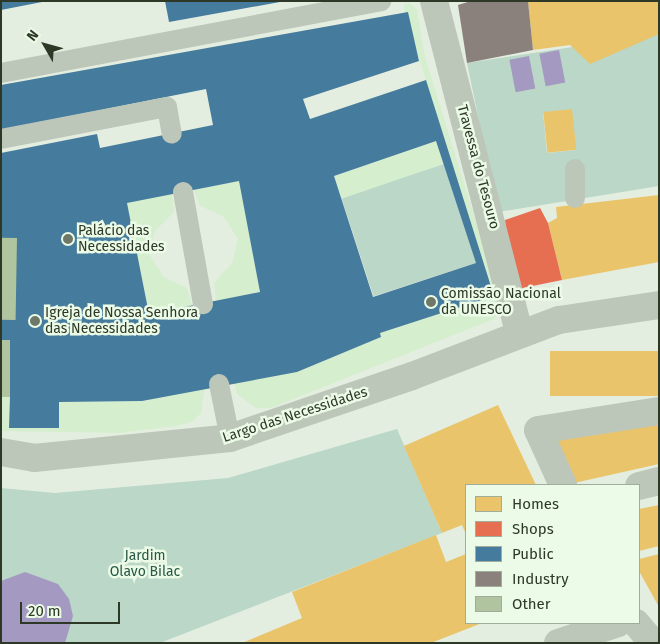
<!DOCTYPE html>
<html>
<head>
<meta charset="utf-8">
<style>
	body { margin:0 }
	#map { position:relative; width:660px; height:644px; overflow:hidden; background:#e4eee0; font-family:"Fira Sans",sans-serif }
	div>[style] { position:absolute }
	.green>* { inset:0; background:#bad7c7; transform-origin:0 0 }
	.plaza>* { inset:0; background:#d5eece; transform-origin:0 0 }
	.water>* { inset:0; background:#a49ac1; transform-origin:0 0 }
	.homes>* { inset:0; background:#e9c46a; transform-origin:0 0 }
	.shops>* { inset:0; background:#e76f51 }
	.public>* { inset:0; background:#457b9d }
	.industry>* { inset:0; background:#8a817c }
	.building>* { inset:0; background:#b1c4a0; transform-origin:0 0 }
	.service>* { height:20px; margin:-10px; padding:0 10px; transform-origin:10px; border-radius:10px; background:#bdc7b9 }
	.minor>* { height:28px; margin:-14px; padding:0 14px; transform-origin:14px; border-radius:14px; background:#bdc7b9 }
	.dots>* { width:14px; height:14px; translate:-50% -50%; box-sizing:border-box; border:2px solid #ebfbe7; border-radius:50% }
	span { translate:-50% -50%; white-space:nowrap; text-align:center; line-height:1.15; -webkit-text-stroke:5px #ebfbe7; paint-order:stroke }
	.street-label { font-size:14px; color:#2e3827 }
	.poi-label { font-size:14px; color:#2e3827 }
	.left { translate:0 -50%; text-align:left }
	.park-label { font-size:14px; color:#285946 }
	.frame { position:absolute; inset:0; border:2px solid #2e3827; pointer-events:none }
	.legend { position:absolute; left:465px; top:484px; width:175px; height:140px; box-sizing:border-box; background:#ebfbe7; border:1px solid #9fad9a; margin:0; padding:6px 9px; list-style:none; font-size:15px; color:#2e3827 }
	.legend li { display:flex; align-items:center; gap:10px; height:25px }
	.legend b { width:25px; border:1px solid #9fad9a }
	.north { position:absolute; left:20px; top:20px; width:50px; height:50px; -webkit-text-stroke:4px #ebfbe7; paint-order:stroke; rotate:308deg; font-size:14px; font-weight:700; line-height:20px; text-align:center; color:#2e3827 }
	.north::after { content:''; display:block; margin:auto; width:18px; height:22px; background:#2e3827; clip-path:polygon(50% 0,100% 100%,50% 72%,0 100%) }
	.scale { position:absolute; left:20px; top:602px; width:100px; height:22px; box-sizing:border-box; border:2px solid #2e3827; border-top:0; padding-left:6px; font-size:15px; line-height:18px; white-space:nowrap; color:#2e3827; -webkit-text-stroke:4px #ebfbe7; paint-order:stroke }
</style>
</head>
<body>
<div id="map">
	<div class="green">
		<i style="clip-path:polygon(evenodd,659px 34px,659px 186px,498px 212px,467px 63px,659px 34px,543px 112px,576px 150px,575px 150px,547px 153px,543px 112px)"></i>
		<i style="left:444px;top:164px;width:104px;height:108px;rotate:72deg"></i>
		<i style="clip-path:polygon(397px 429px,442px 533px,160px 643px,1px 643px,1px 488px,55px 493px,228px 478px)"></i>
	</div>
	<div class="plaza">
		<i style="clip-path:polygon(410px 3px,417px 10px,425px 57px,502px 306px,494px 319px,271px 408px,256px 408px,237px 394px,234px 381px,297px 372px,381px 337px,380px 333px,493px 296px,405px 13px,404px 4px)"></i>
		<i style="left:436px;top:141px;width:24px;height:108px;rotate:71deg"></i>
		<i style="clip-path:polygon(239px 181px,260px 292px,216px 301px,214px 283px,232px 263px,238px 239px,223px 216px,200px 206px,194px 190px)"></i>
		<i style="clip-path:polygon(172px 194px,174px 212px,155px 231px,149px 254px,164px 277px,187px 288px,192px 306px,149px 314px,127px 203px)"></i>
		<i style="clip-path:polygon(205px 386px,201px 413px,192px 422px,176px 426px,119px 433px,1px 431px,1px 397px,10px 397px,10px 428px,59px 428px,59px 402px,142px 401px)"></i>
	</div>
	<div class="water">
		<i style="left:559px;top:50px;width:33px;height:20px;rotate:79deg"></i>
		<i style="left:529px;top:56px;width:33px;height:20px;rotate:79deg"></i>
		<i style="clip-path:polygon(25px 572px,58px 584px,69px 599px,73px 616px,65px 643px,1px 643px,1px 581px)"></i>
	</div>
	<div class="homes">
		<i style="clip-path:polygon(528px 1px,659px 1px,659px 34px,590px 64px,570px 45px,533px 50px)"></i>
		<i style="left:572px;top:109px;width:41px;height:29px;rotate:84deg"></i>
		<i style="clip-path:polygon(659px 195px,659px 262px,562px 280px,548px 223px,557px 218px,556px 207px)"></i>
		<i style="left:659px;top:351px;width:45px;height:109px;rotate:90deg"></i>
		<i style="clip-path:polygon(498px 405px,536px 485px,466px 485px,466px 534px,462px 525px,442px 533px,404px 446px)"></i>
		<i style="clip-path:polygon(659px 419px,659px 464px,574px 483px,552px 440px)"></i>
		<i style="clip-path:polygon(659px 505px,659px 546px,639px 551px,639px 509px)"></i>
		<i style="clip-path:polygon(436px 535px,446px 562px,466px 554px,466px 623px,482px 623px,431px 643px,242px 643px,302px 618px,292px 592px)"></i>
		<i style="clip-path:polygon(659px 554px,659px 607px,639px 571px,639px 559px)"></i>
	</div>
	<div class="shops">
		<i style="clip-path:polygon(540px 208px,548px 223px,562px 280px,513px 290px,505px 220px)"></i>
	</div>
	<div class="public">
		<i style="clip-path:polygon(1px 1px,42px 1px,42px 2px,1px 10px)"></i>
		<i style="clip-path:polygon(165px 1px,280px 1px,280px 2px,169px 22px)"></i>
		<i style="clip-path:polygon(evenodd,408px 12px,419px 61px,303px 99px,310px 119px,426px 80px,494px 296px,380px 333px,381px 337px,297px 372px,142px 401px,59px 402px,59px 428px,9px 428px,10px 397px,1px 397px,1px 153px,97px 134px,100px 148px,213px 125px,206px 89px,1px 130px,1px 85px,408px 12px,436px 141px,476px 263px,373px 297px,334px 176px,436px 141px,408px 12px,239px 181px,260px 292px,149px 314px,127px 203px,239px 181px)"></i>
	</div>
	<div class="industry">
		<i style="clip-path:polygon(471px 1px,528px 1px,533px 50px,467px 63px,458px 5px)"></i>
	</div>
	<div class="building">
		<i style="left:17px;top:238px;width:82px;height:16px;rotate:91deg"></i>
		<i style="left:1px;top:340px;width:9px;height:57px"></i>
	</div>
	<div class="service">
		<i style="left:1px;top:73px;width:387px;rotate:-10.7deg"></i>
		<i style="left:1px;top:139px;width:169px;rotate:-10.9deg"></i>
		<i style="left:167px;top:107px;width:27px;rotate:80deg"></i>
		<i style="left:183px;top:192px;width:114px;rotate:79.9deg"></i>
		<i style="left:575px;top:198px;width:29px;rotate:-90deg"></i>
		<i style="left:219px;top:384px;width:55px;rotate:78.5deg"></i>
	</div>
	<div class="minor">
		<i style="left:434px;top:1px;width:343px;rotate:75.6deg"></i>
		<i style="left:1px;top:452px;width:34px;rotate:10deg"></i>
		<i style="left:34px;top:458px;width:197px;rotate:-5.8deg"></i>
		<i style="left:230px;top:438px;width:192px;rotate:-18.8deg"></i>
		<i style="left:412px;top:376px;width:157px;rotate:-20.9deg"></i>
		<i style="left:559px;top:320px;width:101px;rotate:-8.5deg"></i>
		<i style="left:563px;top:485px;width:60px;rotate:-114.4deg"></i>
		<i style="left:538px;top:430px;width:122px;rotate:-8.9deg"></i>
		<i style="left:639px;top:486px;width:21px;rotate:-14deg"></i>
		<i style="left:636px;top:623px;width:26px;rotate:50deg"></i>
		<i style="left:558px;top:643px;width:63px;rotate:-18.4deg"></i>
	</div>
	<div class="dots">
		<i style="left:68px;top:239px;background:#6e7868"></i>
		<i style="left:431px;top:302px;background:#6e7868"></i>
		<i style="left:35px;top:321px;background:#6e7868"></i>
	</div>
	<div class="street-label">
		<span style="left:478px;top:167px;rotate:75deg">Travessa do Tesouro</span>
		<span style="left:295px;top:415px;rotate:-18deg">Largo das Necessidades</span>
	</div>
	<div class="poi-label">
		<span class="left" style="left:78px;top:239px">Palácio das<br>Necessidades</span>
		<span class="left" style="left:441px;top:302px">Comissão Nacional<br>da UNESCO</span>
		<span class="left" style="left:45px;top:321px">Igreja de Nossa Senhora<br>das Necessidades</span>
	</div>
	<div class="park-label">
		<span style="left:145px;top:564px">Jardim<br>Olavo Bilac</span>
	</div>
	<div class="frame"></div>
	<ul class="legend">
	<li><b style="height:14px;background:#e9c46a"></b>Homes</li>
	<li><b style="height:14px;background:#e76f51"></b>Shops</li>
	<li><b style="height:14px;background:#457b9d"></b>Public</li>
	<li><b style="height:14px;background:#8a817c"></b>Industry</li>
	<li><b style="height:14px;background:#b1c4a0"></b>Other</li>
	</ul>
	<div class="north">N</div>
	<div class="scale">20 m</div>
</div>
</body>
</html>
